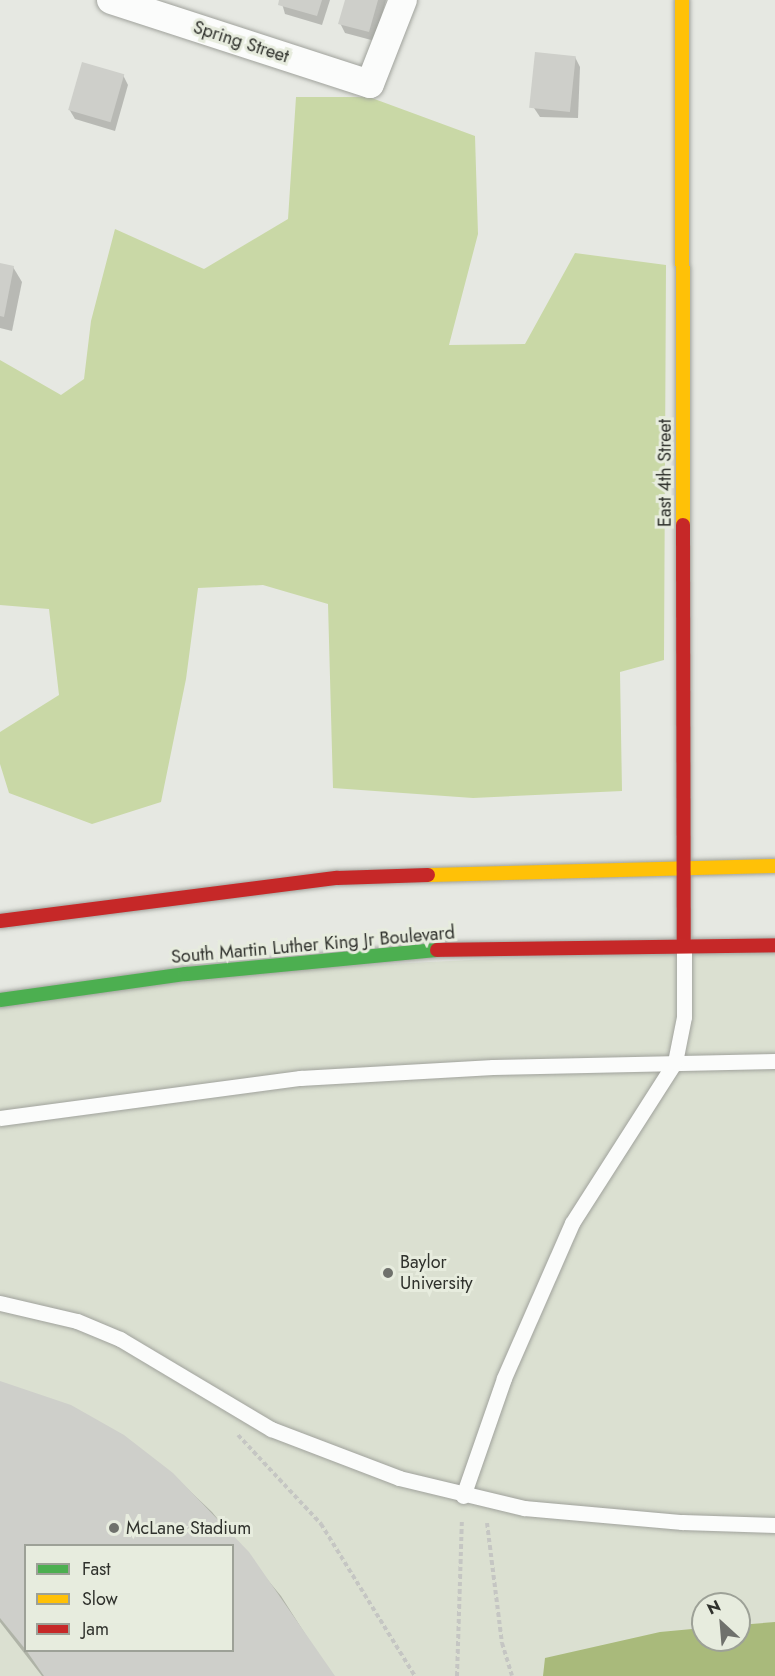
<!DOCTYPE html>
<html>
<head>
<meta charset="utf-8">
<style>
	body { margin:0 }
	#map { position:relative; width:775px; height:1676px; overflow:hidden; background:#e6e8e2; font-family:Jost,sans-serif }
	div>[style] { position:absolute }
	.built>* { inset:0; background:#dbe0d1 }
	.green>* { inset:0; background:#c9d8a6 }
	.water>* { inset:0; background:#a9ba7b }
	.shadow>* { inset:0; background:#0003 }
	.building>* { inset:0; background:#cecfca; transform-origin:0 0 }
	.path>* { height:4px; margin-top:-2px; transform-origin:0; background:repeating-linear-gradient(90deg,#c5c6c3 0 4.5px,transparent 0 7.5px) }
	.roads { filter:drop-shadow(0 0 2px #a0a29c) drop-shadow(0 0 2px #a0a29c) }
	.lane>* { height:15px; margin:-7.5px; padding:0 7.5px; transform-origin:7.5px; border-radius:7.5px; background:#fbfcfb }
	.street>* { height:28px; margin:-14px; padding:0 14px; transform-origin:14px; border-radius:14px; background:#fbfcfb }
	.fast>* { height:14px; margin:-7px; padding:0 7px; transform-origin:7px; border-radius:7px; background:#4caf50 }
	.slow>* { height:14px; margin:-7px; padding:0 7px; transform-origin:7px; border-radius:7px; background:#ffc107 }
	.jam>* { height:14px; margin:-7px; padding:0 7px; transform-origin:7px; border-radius:7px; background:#c62828 }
	.dots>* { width:16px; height:16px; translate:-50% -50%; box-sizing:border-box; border:3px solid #e7ecde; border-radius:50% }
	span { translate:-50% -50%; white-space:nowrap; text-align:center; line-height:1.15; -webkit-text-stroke:6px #e7ecde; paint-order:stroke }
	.street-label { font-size:18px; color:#2f312c }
	.poi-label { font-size:18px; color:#2f312c }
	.left { translate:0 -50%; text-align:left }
	.legend { position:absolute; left:24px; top:1544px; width:210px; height:108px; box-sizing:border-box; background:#e7ecde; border:2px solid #9da197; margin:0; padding:8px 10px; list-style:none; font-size:18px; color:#2f312c }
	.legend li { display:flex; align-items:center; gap:12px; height:30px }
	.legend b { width:30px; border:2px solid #9da197 }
	.north { position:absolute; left:691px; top:1592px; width:60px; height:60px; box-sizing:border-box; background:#e7ecde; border:2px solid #9da197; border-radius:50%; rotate:334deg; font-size:16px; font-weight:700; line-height:24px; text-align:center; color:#2f312c }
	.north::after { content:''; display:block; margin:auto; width:21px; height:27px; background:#6f716c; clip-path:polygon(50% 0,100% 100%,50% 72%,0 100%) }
</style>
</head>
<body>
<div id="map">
	<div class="built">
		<i style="clip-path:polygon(evenodd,775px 945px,775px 1676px,0 1676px,0 1000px,186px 974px,775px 945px,26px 1546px,232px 1546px,232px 1650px,26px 1650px,26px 1546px,775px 945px,703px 1604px,739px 1604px,739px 1640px,703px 1640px,703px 1604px)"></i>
	</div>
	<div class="green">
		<i style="clip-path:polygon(296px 97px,369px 97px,475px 136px,478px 234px,449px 345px,525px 344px,575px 253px,666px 265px,664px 660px,620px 672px,622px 791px,473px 798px,333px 788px,328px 604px,263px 585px,198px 588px,186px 679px,161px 802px,92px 824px,9px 793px,0 764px,0 732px,59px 695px,49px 609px,0 605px,0 360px,61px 395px,84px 379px,91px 321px,115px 229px,204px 269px,288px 219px)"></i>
	</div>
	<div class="water">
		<i style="clip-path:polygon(775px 1622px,775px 1676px,543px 1676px,545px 1658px,660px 1632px,703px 1628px,703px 1640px,739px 1640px,739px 1625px)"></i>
	</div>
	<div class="shadow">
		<i style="clip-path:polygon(281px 0,330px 0,322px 25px,285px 14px)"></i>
		<i style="clip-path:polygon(346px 0,386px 0,375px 41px,345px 33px,340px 23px)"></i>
		<i style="clip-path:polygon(575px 57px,580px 67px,578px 118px,540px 117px,534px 108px)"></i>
		<i style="clip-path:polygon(123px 75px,128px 85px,115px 131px,75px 119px,69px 109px)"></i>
		<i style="clip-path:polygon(0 265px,13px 267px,22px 282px,12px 331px,0 328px)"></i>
		<i style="clip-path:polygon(evenodd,0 1382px,70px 1406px,172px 1474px,212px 1512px,281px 1596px,332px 1676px,42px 1676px,0 1622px,0 1382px,26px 1546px,232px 1546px,232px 1650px,26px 1650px,26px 1546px)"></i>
	</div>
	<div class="building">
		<i style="clip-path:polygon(279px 0,322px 0,317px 16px,278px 5px)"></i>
		<i style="clip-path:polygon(345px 0,378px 0,369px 32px,338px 24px)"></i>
		<i style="left:535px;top:52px;width:41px;height:56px;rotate:6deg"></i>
		<i style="left:82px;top:62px;width:44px;height:50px;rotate:16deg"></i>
		<i style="clip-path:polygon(0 263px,14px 266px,4px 317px,0 316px)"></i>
		<i style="clip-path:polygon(0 1381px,71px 1405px,124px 1435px,173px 1473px,249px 1552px,335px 1676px,44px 1676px,26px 1650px,232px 1650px,232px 1546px,26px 1546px,26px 1650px,0 1618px)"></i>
	</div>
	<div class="path">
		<i style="left:238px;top:1435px;width:122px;rotate:47deg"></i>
		<i style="left:321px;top:1524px;width:179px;rotate:58.3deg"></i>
		<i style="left:487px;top:1523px;width:121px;rotate:82.9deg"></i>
		<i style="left:502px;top:1643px;width:34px;rotate:73deg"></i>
		<i style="left:457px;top:1676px;width:156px;rotate:-88.2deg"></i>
	</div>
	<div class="roads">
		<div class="lane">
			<i style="left:0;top:1118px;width:303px;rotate:-7.6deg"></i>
			<i style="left:300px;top:1078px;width:193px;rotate:-3.3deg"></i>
			<i style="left:493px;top:1067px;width:282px;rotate:-1.2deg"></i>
			<i style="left:0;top:1303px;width:79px;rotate:13.2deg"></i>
			<i style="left:77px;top:1321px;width:47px;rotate:22.7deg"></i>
			<i style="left:120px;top:1339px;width:176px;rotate:30.8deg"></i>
			<i style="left:271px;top:1429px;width:137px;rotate:20.9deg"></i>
			<i style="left:399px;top:1478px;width:129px;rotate:13.5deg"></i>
			<i style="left:524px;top:1508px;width:159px;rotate:5.1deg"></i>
			<i style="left:682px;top:1522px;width:93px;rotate:1.8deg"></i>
			<i style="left:463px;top:1496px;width:125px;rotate:-70.8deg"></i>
			<i style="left:504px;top:1378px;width:169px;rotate:-66.3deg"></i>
			<i style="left:572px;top:1223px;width:191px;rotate:-57.4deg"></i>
			<i style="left:675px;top:1062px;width:46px;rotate:-78.7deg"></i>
			<i style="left:684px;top:1017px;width:72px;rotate:-90deg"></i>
		</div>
		<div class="street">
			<i style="left:111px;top:0;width:272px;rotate:18deg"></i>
			<i style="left:370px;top:84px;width:90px;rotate:-68.6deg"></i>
		</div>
		<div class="fast">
			<i style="left:0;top:1000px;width:188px;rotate:-8deg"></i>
			<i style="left:186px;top:974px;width:252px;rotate:-5.5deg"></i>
		</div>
		<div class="slow">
			<i style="left:682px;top:0;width:525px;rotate:89.89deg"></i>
			<i style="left:428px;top:875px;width:347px;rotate:-1.5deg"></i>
		</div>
		<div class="jam">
			<i style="left:683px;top:525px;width:420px;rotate:89.9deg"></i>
			<i style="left:0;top:921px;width:340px;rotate:-7.3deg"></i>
			<i style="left:337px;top:878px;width:91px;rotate:-1.9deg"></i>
			<i style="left:437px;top:950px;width:338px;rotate:-0.8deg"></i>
		</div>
	</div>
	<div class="dots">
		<i style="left:388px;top:1273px;background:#6f716c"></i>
		<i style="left:114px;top:1528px;background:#6f716c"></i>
	</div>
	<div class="street-label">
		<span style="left:241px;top:42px;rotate:18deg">Spring Street</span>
		<span style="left:665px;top:473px;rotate:-90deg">East 4th Street</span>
		<span style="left:313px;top:945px;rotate:-5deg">South Martin Luther King Jr Boulevard</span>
	</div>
	<div class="poi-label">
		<span class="left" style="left:400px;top:1273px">Baylor<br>University</span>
		<span class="left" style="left:126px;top:1528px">McLane Stadium</span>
	</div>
	<ul class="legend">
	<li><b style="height:8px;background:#4caf50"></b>Fast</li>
	<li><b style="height:8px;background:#ffc107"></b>Slow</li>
	<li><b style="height:8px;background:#c62828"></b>Jam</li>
	</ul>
	<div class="north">N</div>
</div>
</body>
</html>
